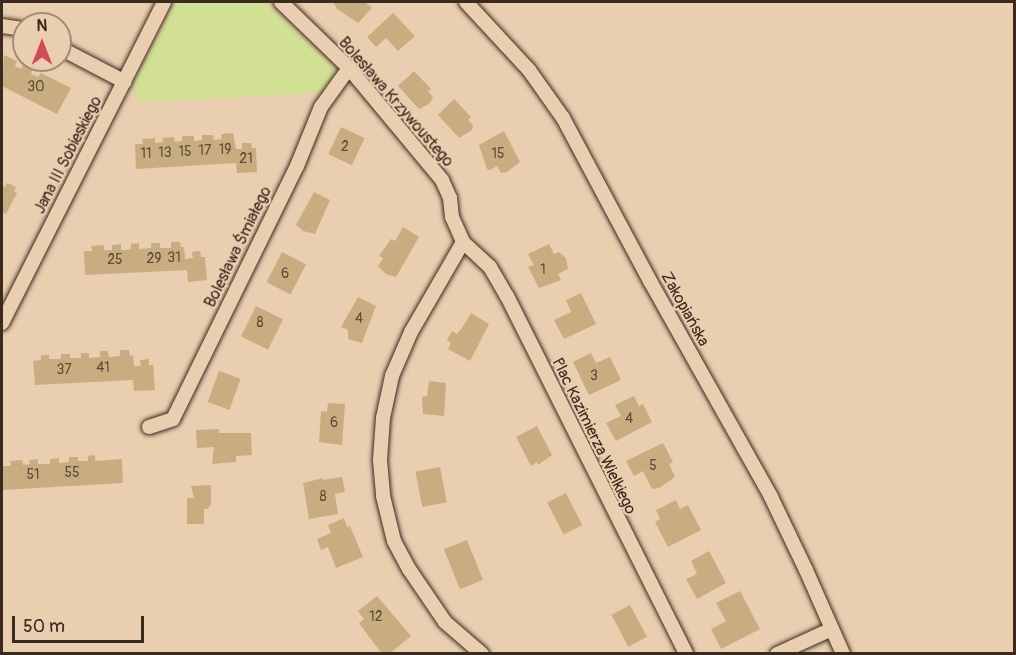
<!DOCTYPE html>
<html>
<head>
<meta charset="utf-8">
<style>
	body { margin:0 }
	#map { position:relative; width:1016px; height:655px; overflow:hidden; background:#e9ceb0; font-family:Pangolin,sans-serif }
	div>[style] { position:absolute }
	.green>* { inset:0; background:#d2e094 }
	.building>* { inset:0; background:#c8ad81; transform-origin:0 0 }
	.roads { filter:drop-shadow(0 0 2px #3b2a1e) drop-shadow(0 0 2px #3b2a1e) }
	.minor>* { height:14px; margin:-7px; padding:0 7px; transform-origin:7px; border-radius:7px; background:#e9ceb0 }
	span { translate:-50% -50%; white-space:nowrap; text-align:center; line-height:1.15; -webkit-text-stroke:4.5px #e9ceb0; paint-order:stroke }
	.number-label { font-size:14px; color:#5e4b37 }
	.number-label span { -webkit-text-stroke-width:0 }
	.street-label { font-size:16px; color:#3b2a1e }
	.frame { position:absolute; inset:0; border:3px solid #3b2a1e; pointer-events:none }
	.north { position:absolute; left:12px; top:12px; width:60px; height:60px; box-sizing:border-box; background:#e9ceb0; border:2px solid #a38c76; border-radius:50%; rotate:0deg; font-size:16px; font-weight:700; line-height:24px; text-align:center; color:#3b2a1e }
	.north::after { content:''; display:block; margin:auto; width:21px; height:27px; background:#d1495b; clip-path:polygon(50% 0,100% 100%,50% 72%,0 100%) }
	.scale { position:absolute; left:12px; top:616px; width:132px; height:27px; box-sizing:border-box; border:3px solid #3b2a1e; border-top:0; padding-left:8px; font-size:18px; line-height:21px; white-space:nowrap; color:#3b2a1e; -webkit-text-stroke:4px #e9ceb0; paint-order:stroke }
</style>
</head>
<body>
<div id="map">
	<div class="green">
		<i style="clip-path:polygon(176px 2px,265px 2px,340px 73px,329px 90px,300px 94px,140px 102px,133px 85px)"></i>
	</div>
	<div class="building">
		<i style="clip-path:polygon(333px 2px,365px 2px,372px 8px,358px 23px,337px 9px)"></i>
		<i style="clip-path:polygon(393px 13px,415px 36px,398px 51px,386px 38px,376px 47px,367px 37px)"></i>
		<i style="clip-path:polygon(4px 55px,17px 61px,15px 66px,21px 69px,23px 64px,33px 69px,31px 74px,38px 77px,41px 73px,71px 88px,57px 114px,2px 86px)"></i>
		<i style="clip-path:polygon(414px 71px,431px 89px,428px 91px,433px 97px,429px 104px,419px 109px,398px 86px)"></i>
		<i style="clip-path:polygon(454px 99px,471px 117px,468px 120px,473px 125px,472px 130px,459px 138px,438px 115px)"></i>
		<i style="left:341px;top:127px;width:26px;height:30px;rotate:25deg"></i>
		<i style="clip-path:polygon(504px 131px,520px 162px,507px 172px,501px 173px,497px 166px,490px 170px,487px 169px,479px 145px)"></i>
		<i style="clip-path:polygon(233px 133px,236px 149px,242px 149px,242px 143px,251px 143px,252px 148px,256px 148px,257px 172px,237px 173px,236px 163px,136px 169px,135px 144px,143px 144px,142px 139px,155px 138px,155px 143px,163px 142px,162px 138px,174px 137px,175px 142px,182px 141px,182px 136px,194px 136px,194px 141px,202px 140px,202px 135px,213px 135px,214px 140px,222px 139px,221px 134px)"></i>
		<i style="clip-path:polygon(7px 183px,16px 187px,14px 191px,17px 193px,6px 214px,2px 212px,2px 185px,5px 187px)"></i>
		<i style="clip-path:polygon(314px 192px,330px 200px,315px 234px,303px 231px,296px 225px)"></i>
		<i style="clip-path:polygon(403px 227px,419px 237px,396px 277px,386px 274px,378px 266px,383px 258px,379px 256px,391px 239px,395px 241px)"></i>
		<i style="clip-path:polygon(171px 242px,180px 242px,181px 247px,184px 247px,185px 259px,193px 258px,192px 252px,200px 251px,201px 257px,205px 257px,207px 280px,188px 282px,187px 270px,85px 275px,84px 251px,92px 251px,91px 246px,104px 245px,104px 250px,112px 250px,112px 245px,121px 244px,121px 250px,124px 250px,131px 249px,131px 244px,139px 243px,139px 249px,151px 248px,151px 243px,160px 243px,160px 248px,171px 248px)"></i>
		<i style="clip-path:polygon(549px 244px,554px 254px,559px 252px,566px 258px,568px 269px,558px 274px,561px 280px,539px 288px,528px 267px,534px 265px,528px 254px)"></i>
		<i style="left:282px;top:252px;width:27px;height:34px;rotate:27deg"></i>
		<i style="clip-path:polygon(581px 293px,596px 324px,564px 339px,554px 320px,571px 312px,566px 300px)"></i>
		<i style="clip-path:polygon(358px 297px,376px 306px,362px 343px,348px 339px,348px 330px,341px 327px)"></i>
		<i style="left:256px;top:306px;width:30px;height:34px;rotate:26deg"></i>
		<i style="clip-path:polygon(471px 313px,489px 324px,470px 361px,448px 349px,451px 343px,447px 340px,452px 331px,457px 334px,462px 328px)"></i>
		<i style="clip-path:polygon(120px 350px,129px 350px,130px 356px,133px 355px,134px 366px,141px 366px,140px 360px,149px 359px,149px 365px,153px 365px,155px 390px,134px 391px,133px 380px,35px 385px,33px 361px,41px 360px,41px 355px,49px 355px,49px 359px,61px 359px,61px 354px,70px 354px,70px 358px,81px 358px,81px 353px,89px 353px,89px 358px,100px 357px,100px 351px,108px 351px,109px 357px,120px 356px)"></i>
		<i style="clip-path:polygon(591px 353px,596px 363px,610px 357px,621px 380px,589px 395px,573px 362px)"></i>
		<i style="left:219px;top:371px;width:23px;height:33px;rotate:20deg"></i>
		<i style="clip-path:polygon(429px 381px,446px 383px,444px 416px,423px 414px,422px 397px,427px 396px)"></i>
		<i style="clip-path:polygon(634px 396px,639px 406px,643px 404px,652px 422px,616px 441px,606px 423px,621px 416px,615px 405px)"></i>
		<i style="clip-path:polygon(328px 403px,345px 404px,342px 445px,319px 442px,321px 411px,327px 412px)"></i>
		<i style="clip-path:polygon(537px 426px,552px 455px,538px 465px,537px 462px,531px 466px,516px 437px)"></i>
		<i style="clip-path:polygon(219px 429px,219px 433px,251px 433px,252px 455px,236px 456px,236px 462px,212px 464px,214px 447px,197px 448px,196px 430px)"></i>
		<i style="clip-path:polygon(663px 443px,673px 462px,669px 464px,675px 477px,659px 488px,652px 489px,643px 471px,634px 476px,626px 461px)"></i>
		<i style="clip-path:polygon(95px 455px,95px 461px,122px 459px,123px 483px,2px 490px,2px 466px,11px 466px,10px 461px,22px 460px,23px 465px,30px 464px,29px 460px,38px 459px,38px 464px,50px 464px,50px 459px,59px 458px,59px 463px,69px 462px,69px 457px,78px 457px,78px 461px,88px 461px,88px 456px)"></i>
		<i style="left:440px;top:467px;width:36px;height:25px;rotate:79deg"></i>
		<i style="clip-path:polygon(342px 477px,345px 492px,335px 494px,338px 514px,309px 519px,303px 483px,323px 478px,323px 480px)"></i>
		<i style="clip-path:polygon(211px 485px,211px 504px,208px 509px,204px 509px,204px 524px,187px 524px,187px 498px,194px 498px,191px 486px)"></i>
		<i style="left:566px;top:493px;width:36px;height:21px;rotate:63deg"></i>
		<i style="clip-path:polygon(676px 500px,680px 509px,688px 505px,701px 530px,668px 547px,655px 522px,660px 519px,656px 510px)"></i>
		<i style="clip-path:polygon(344px 518px,347px 527px,350px 526px,363px 557px,336px 568px,328px 547px,321px 550px,317px 539px,331px 533px,328px 525px)"></i>
		<i style="left:467px;top:540px;width:43px;height:25px;rotate:68deg"></i>
		<i style="clip-path:polygon(709px 551px,726px 583px,697px 599px,686px 579px,697px 574px,691px 561px)"></i>
		<i style="clip-path:polygon(740px 591px,760px 629px,721px 649px,711px 629px,726px 621px,716px 603px)"></i>
		<i style="clip-path:polygon(377px 596px,411px 636px,389px 654px,382px 654px,359px 623px,364px 619px,358px 611px)"></i>
		<i style="left:630px;top:605px;width:36px;height:21px;rotate:62deg"></i>
	</div>
	<div class="roads">
		<div class="minor">
			<i style="left:281px;top:2px;width:95px;rotate:44.1deg"></i>
			<i style="left:349px;top:68px;width:146px;rotate:50.3deg"></i>
			<i style="left:442px;top:180px;width:20px;rotate:66deg"></i>
			<i style="left:450px;top:198px;width:19px;rotate:84deg"></i>
			<i style="left:452px;top:217px;width:27px;rotate:66deg"></i>
			<i style="left:463px;top:242px;width:37px;rotate:43deg"></i>
			<i style="left:490px;top:267px;width:34px;rotate:60deg"></i>
			<i style="left:507px;top:296px;width:400px;rotate:63.4deg"></i>
			<i style="left:466px;top:2px;width:93px;rotate:47.2deg"></i>
			<i style="left:529px;top:70px;width:59px;rotate:54.7deg"></i>
			<i style="left:563px;top:118px;width:185px;rotate:61.9deg"></i>
			<i style="left:650px;top:281px;width:248px;rotate:60.7deg"></i>
			<i style="left:771px;top:497px;width:81px;rotate:64.4deg"></i>
			<i style="left:806px;top:570px;width:92px;rotate:66.2deg"></i>
			<i style="left:2px;top:26px;width:22px;rotate:8deg"></i>
			<i style="left:60px;top:48px;width:73px;rotate:27.6deg"></i>
			<i style="left:463px;top:242px;width:104px;rotate:120deg"></i>
			<i style="left:411px;top:332px;width:48px;rotate:113.4deg"></i>
			<i style="left:392px;top:376px;width:43px;rotate:102.1deg"></i>
			<i style="left:383px;top:418px;width:42px;rotate:94.1deg"></i>
			<i style="left:380px;top:460px;width:36px;rotate:85deg"></i>
			<i style="left:383px;top:496px;width:46px;rotate:76.3deg"></i>
			<i style="left:394px;top:541px;width:32px;rotate:62deg"></i>
			<i style="left:409px;top:569px;width:64px;rotate:55.8deg"></i>
			<i style="left:445px;top:622px;width:49px;rotate:40.9deg"></i>
			<i style="left:2px;top:323px;width:360px;rotate:-63.2deg"></i>
			<i style="left:149px;top:427px;width:25px;rotate:-18deg"></i>
			<i style="left:173px;top:419px;width:282px;rotate:-63.9deg"></i>
			<i style="left:297px;top:166px;width:64px;rotate:-67.9deg"></i>
			<i style="left:321px;top:107px;width:48px;rotate:-54.3deg"></i>
			<i style="left:777px;top:654px;width:60px;rotate:-24.4deg"></i>
		</div>
	</div>
	<div class="number-label">
		<span style="left:36px;top:87px">30</span>
		<span style="left:345px;top:147px">2</span>
		<span style="left:225px;top:150px">19</span>
		<span style="left:205px;top:151px">17</span>
		<span style="left:185px;top:152px">15</span>
		<span style="left:165px;top:153px">13</span>
		<span style="left:146px;top:154px">11</span>
		<span style="left:498px;top:154px">15</span>
		<span style="left:246px;top:159px">21</span>
		<span style="left:174px;top:258px">31</span>
		<span style="left:154px;top:259px">29</span>
		<span style="left:115px;top:260px">25</span>
		<span style="left:543px;top:270px">1</span>
		<span style="left:285px;top:274px">6</span>
		<span style="left:359px;top:319px">4</span>
		<span style="left:260px;top:323px">8</span>
		<span style="left:103px;top:368px">41</span>
		<span style="left:64px;top:370px">37</span>
		<span style="left:594px;top:376px">3</span>
		<span style="left:629px;top:419px">4</span>
		<span style="left:334px;top:423px">6</span>
		<span style="left:653px;top:466px">5</span>
		<span style="left:72px;top:473px">55</span>
		<span style="left:33px;top:475px">51</span>
		<span style="left:323px;top:497px">8</span>
		<span style="left:376px;top:617px">12</span>
	</div>
	<div class="street-label">
		<span style="left:396px;top:102px;rotate:49deg">Bolesława Krzywoustego</span>
		<span style="left:68px;top:155px;rotate:-63deg">Jana III Sobieskiego</span>
		<span style="left:238px;top:247px;rotate:-64deg">Bolesława Śmiałego</span>
		<span style="left:685px;top:309px;rotate:61deg">Zakopiańska</span>
		<span style="left:594px;top:436px;rotate:64deg">Plac Kazimierza Wielkiego</span>
	</div>
	<div class="frame"></div>
	<div class="north">N</div>
	<div class="scale">50 m</div>
</div>
</body>
</html>
